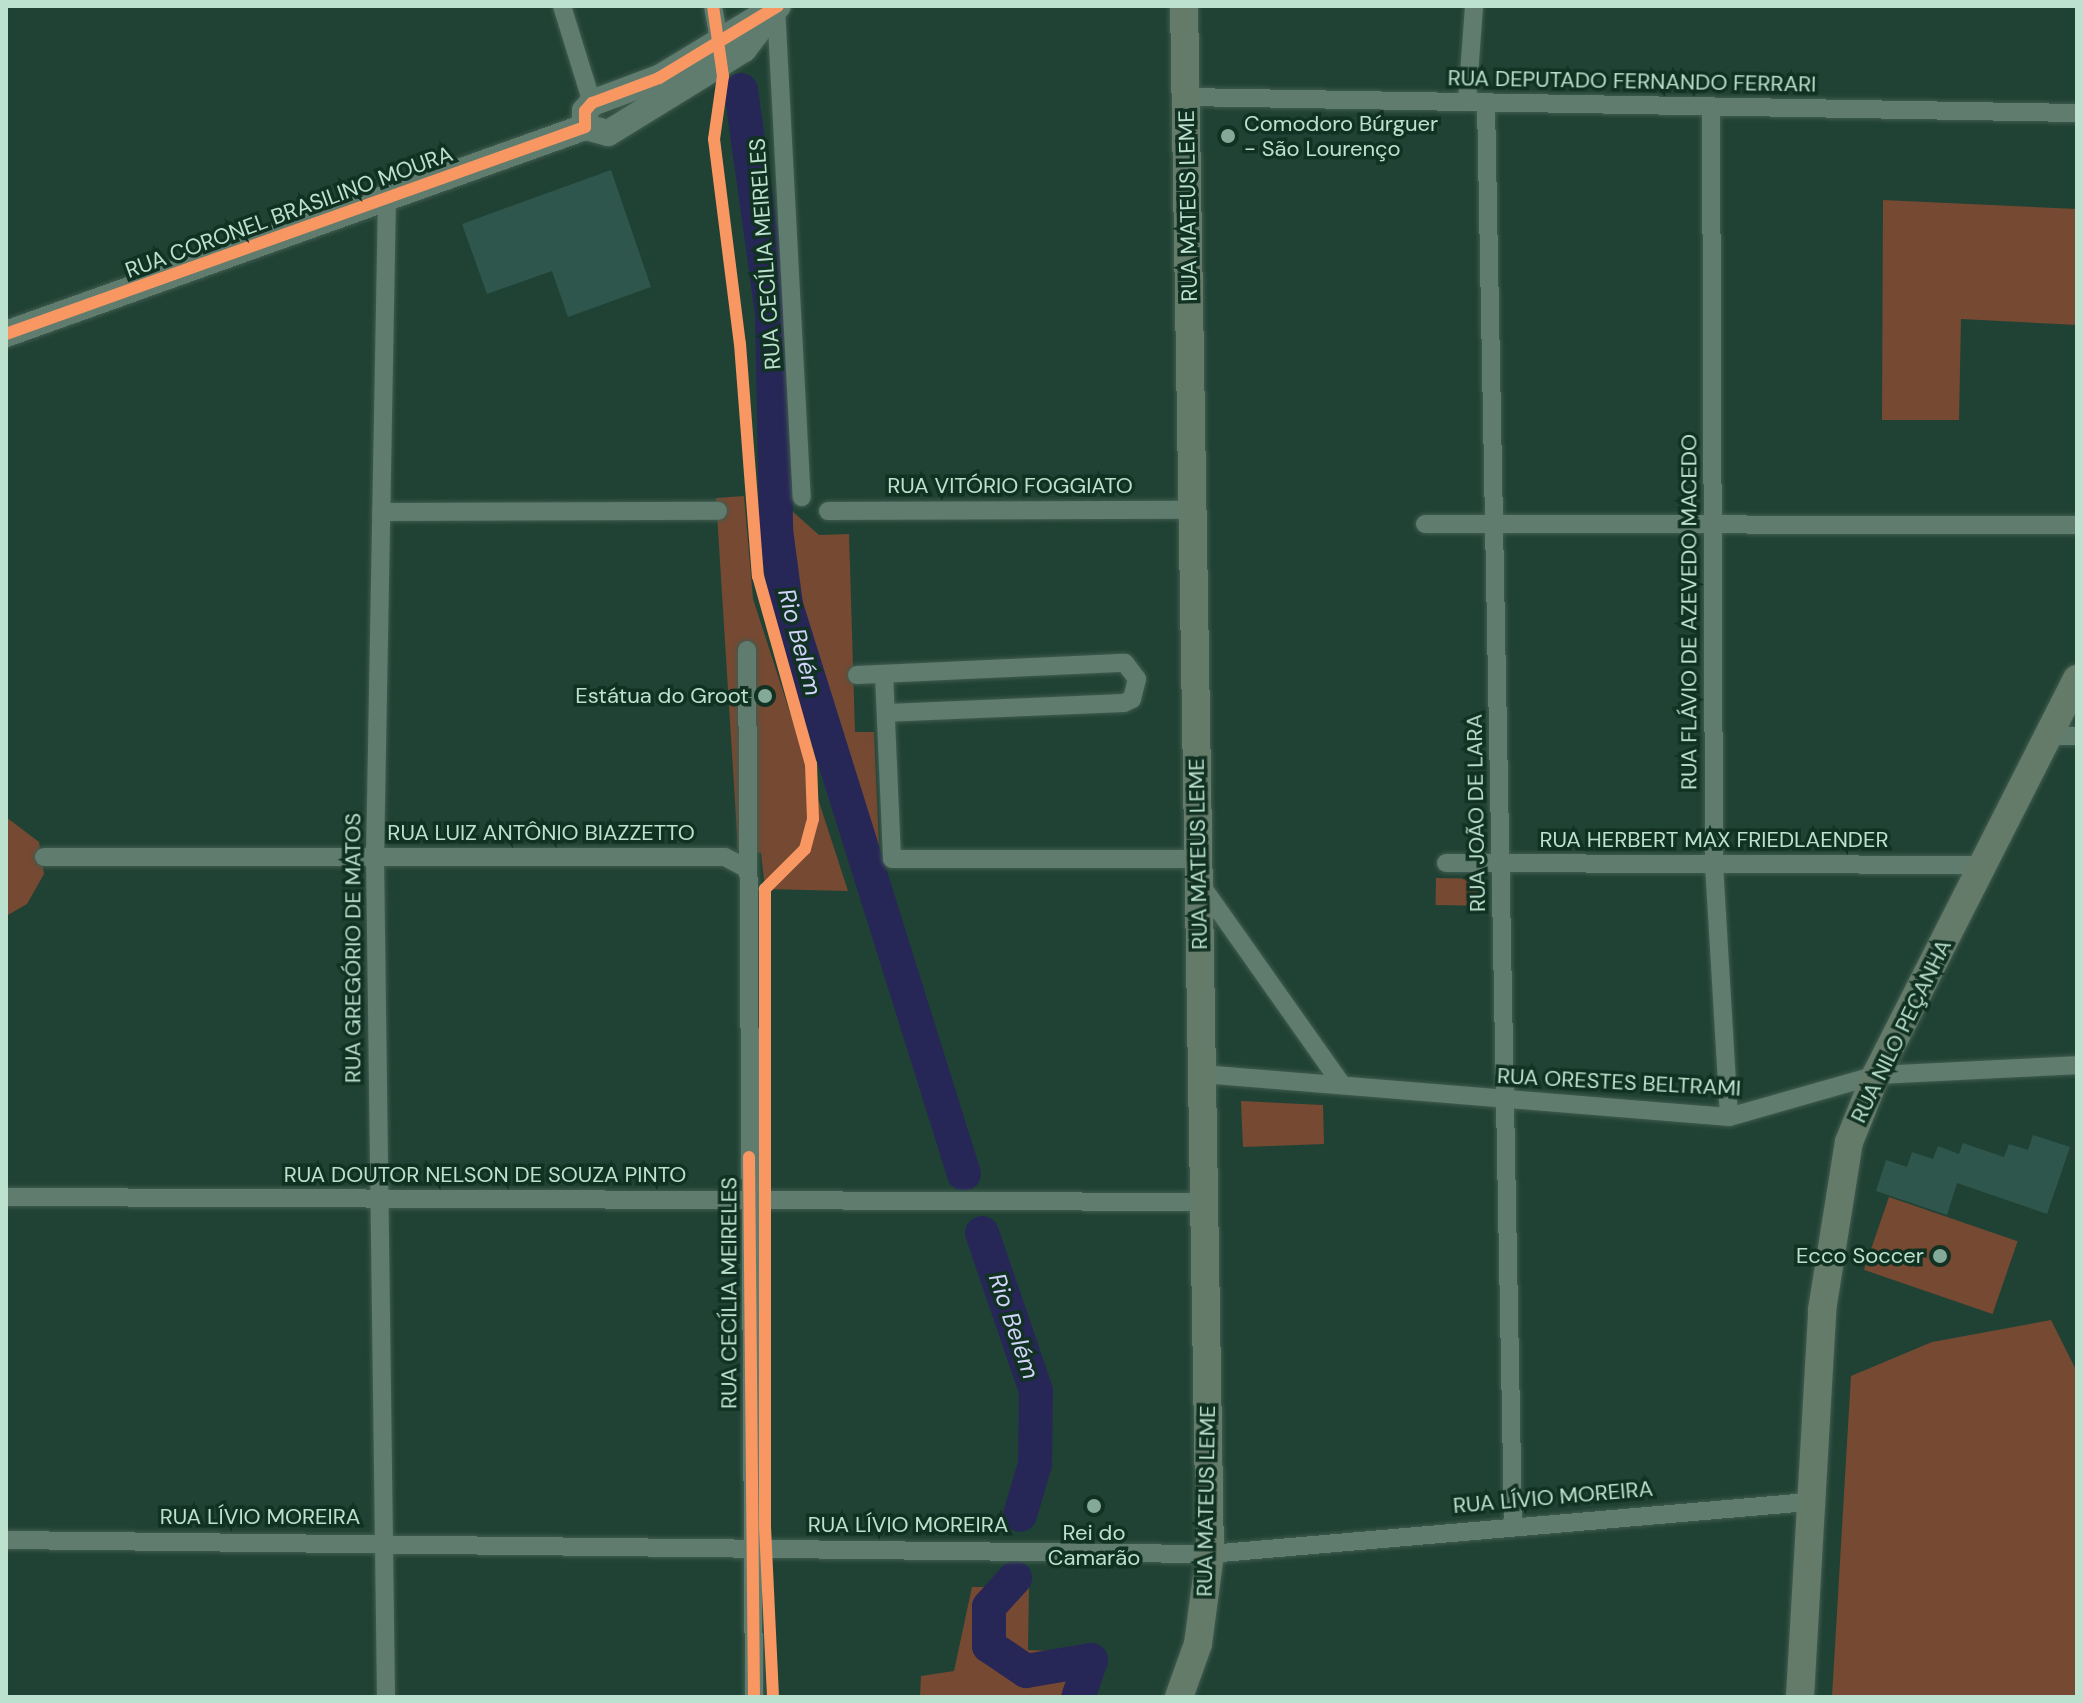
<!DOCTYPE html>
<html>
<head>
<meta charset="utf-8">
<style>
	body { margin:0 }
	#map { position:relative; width:2083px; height:1703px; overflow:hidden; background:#204234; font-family:"DM Sans",sans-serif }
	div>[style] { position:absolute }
	.green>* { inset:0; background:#764932; transform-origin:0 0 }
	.river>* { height:34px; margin:-17px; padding:0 17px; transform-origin:17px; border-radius:17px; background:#272757 }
	.building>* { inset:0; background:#2f564d }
	.roads { filter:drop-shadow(0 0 2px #415c50) drop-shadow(0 0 2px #415c50) }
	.street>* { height:18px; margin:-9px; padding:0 9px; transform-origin:9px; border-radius:9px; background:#5f7c6f }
	.secondary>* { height:26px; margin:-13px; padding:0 13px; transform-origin:13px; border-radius:13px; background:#5f7c6f }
	.primary>* { height:28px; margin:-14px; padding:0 14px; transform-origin:14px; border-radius:14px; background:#657b6a }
	.cycleway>* { height:12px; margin:-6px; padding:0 6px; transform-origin:6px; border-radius:6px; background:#f99763 }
	.dots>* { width:22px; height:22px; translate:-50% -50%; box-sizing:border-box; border:4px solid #113123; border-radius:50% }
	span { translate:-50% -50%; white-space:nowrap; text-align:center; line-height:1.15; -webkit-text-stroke:7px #113123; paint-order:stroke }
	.street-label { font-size:22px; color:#bce1ce }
	.poi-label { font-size:22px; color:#bce1ce }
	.left { translate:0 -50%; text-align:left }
	.right { translate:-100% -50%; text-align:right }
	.water-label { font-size:24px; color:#d1d4f8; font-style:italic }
	.frame { position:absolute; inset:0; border:8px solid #bce1ce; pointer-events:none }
</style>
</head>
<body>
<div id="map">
	<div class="green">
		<i style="clip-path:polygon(1883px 200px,2077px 209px,2077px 325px,1961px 319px,1959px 420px,1882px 420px)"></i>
		<i style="clip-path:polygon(744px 496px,753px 599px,848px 891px,765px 889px,761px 853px,738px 849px,716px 498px)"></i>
		<i style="clip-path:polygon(783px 503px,819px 535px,849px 534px,855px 732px,874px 732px,880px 870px,809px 635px)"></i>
		<i style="clip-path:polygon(6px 817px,39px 842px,44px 874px,27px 904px,6px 916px)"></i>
		<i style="left:1436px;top:878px;width:42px;height:27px;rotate:1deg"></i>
		<i style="clip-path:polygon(1241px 1101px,1323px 1105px,1324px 1144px,1243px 1147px)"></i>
		<i style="left:1889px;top:1197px;width:136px;height:77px;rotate:19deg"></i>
		<i style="clip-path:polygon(2051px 1320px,2077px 1372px,2077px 1697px,1832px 1697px,1851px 1376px,1932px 1342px)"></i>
		<i style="clip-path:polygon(972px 1587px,1029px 1587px,1028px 1650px,1099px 1653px,1081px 1697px,920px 1697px,921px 1676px,954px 1671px)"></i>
	</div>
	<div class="river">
		<i style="left:741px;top:90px;width:226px;rotate:82.1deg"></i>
		<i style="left:772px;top:314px;width:216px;rotate:88.9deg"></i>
		<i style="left:776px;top:530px;width:76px;rotate:82.4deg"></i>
		<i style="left:786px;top:605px;width:596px;rotate:72.63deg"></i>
		<i style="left:982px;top:1233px;width:167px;rotate:71.1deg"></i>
		<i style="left:1036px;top:1391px;width:73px;rotate:90.8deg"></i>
		<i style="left:1035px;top:1464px;width:53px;rotate:106.4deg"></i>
		<i style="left:1015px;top:1578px;width:39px;rotate:132deg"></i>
		<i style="left:989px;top:1607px;width:39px;rotate:90deg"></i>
		<i style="left:989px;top:1646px;width:45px;rotate:34deg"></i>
		<i style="left:1026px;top:1671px;width:66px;rotate:-9.6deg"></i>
		<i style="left:1091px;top:1660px;width:39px;rotate:109deg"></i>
	</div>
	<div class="building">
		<i style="clip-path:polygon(611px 170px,651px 287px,568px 317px,552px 271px,487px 294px,462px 224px)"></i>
		<i style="clip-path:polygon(2033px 1135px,2070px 1147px,2047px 1214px,1957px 1183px,1947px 1215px,1876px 1191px,1886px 1160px,1907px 1167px,1912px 1152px,1933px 1159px,1938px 1146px,1959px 1154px,1963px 1143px,2004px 1157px,2009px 1144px,2028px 1150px)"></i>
	</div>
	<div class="roads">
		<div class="street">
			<i style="left:562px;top:6px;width:102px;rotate:72.8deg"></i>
			<i style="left:713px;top:6px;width:39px;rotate:80deg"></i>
			<i style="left:776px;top:7px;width:491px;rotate:87deg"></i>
			<i style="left:1186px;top:97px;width:891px;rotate:1.03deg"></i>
			<i style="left:1467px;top:102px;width:96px;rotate:-85.8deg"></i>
			<i style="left:1486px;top:102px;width:1421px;rotate:88.91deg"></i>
			<i style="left:1711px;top:106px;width:758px;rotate:89.77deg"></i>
			<i style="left:1714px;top:864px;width:253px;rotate:86.6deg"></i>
			<i style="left:828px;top:511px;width:365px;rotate:-0.2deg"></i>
			<i style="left:381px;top:512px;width:337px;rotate:-0.2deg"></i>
			<i style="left:1425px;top:524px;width:652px;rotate:0.09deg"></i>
			<i style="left:747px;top:650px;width:1047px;rotate:89.62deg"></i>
			<i style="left:884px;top:674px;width:185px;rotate:87.5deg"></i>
			<i style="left:892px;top:859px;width:307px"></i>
			<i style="left:857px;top:675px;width:268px;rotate:-2.6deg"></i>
			<i style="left:1125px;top:663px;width:20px;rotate:53deg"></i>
			<i style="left:1137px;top:679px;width:21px;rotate:104deg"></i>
			<i style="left:1132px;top:699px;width:9px;rotate:153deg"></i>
			<i style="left:1124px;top:703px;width:236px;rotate:177.6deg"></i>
			<i style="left:2045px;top:736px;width:32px"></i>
			<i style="left:44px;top:857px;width:681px"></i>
			<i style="left:725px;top:857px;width:24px;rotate:28deg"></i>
			<i style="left:1446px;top:863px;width:536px;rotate:0.21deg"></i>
			<i style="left:1201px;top:885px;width:245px;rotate:54.8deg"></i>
			<i style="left:1202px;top:1074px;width:529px;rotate:4.66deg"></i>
			<i style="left:1729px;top:1117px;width:153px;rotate:-15.9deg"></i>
			<i style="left:1876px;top:1075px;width:201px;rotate:-2.8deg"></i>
			<i style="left:6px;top:1197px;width:1198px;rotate:0.24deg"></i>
			<i style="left:6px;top:1540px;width:1204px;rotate:0.67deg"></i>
			<i style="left:1210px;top:1554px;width:600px;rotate:-4.97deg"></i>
			<i style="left:386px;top:1697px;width:840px;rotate:-90.75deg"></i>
			<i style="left:375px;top:857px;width:659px;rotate:-88.96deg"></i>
		</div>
		<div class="secondary">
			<i style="left:776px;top:7px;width:53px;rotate:127.3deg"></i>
			<i style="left:744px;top:49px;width:26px;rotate:148deg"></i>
			<i style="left:722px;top:63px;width:134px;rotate:148.4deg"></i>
			<i style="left:608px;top:133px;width:24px;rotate:-165deg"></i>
			<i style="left:585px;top:127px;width:16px;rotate:-90deg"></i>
			<i style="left:585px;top:111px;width:11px;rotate:-49deg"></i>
			<i style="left:592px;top:103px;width:72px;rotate:-20.5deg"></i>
			<i style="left:659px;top:78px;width:139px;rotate:-31.2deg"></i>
			<i style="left:6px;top:334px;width:615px;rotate:-19.67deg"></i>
		</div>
		<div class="primary">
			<i style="left:1179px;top:1697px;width:56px;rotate:-70.3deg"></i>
			<i style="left:1198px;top:1644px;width:91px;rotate:-82.4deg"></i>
			<i style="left:1210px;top:1554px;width:1548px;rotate:-90.96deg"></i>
			<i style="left:1800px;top:1697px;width:388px;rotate:-86.7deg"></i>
			<i style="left:1822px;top:1310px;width:170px;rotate:-80.9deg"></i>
			<i style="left:1849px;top:1142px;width:72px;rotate:-68.1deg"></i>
			<i style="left:1876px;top:1075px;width:444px;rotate:-63.1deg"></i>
		</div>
	</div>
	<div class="cycleway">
		<i style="left:713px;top:6px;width:71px;rotate:81.9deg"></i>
		<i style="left:723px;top:76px;width:64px;rotate:98.1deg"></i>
		<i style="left:714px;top:139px;width:207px;rotate:82.8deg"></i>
		<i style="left:740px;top:344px;width:233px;rotate:85.6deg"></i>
		<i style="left:758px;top:576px;width:195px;rotate:74.3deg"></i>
		<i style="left:811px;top:764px;width:55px;rotate:87.9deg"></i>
		<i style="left:813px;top:819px;width:31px;rotate:105deg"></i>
		<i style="left:805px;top:849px;width:57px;rotate:135deg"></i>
		<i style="left:765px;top:889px;width:638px;rotate:90deg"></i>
		<i style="left:765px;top:1527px;width:170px;rotate:87.3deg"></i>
		<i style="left:6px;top:334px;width:615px;rotate:-19.67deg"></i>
		<i style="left:585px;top:127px;width:16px;rotate:-90deg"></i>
		<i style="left:585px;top:111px;width:11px;rotate:-49deg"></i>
		<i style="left:592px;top:103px;width:72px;rotate:-20.5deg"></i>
		<i style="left:659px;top:78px;width:139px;rotate:-31.2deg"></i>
		<i style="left:749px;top:1157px;width:540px;rotate:89.47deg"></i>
	</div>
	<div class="dots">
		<i style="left:1228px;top:136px;background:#85a998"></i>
		<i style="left:765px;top:696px;background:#85a998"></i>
		<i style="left:1940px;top:1256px;background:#85a998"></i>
		<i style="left:1094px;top:1506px;background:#85a998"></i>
	</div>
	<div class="street-label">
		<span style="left:1632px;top:81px;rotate:1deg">RUA DEPUTADO FERNANDO FERRARI</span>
		<span style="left:1188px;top:206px;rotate:-91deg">RUA MATEUS LEME</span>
		<span style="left:289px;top:212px;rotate:-20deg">RUA CORONEL BRASILINO MOURA</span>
		<span style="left:765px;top:254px;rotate:-94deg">RUA CECÍLIA MEIRELES</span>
		<span style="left:1010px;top:486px">RUA VITÓRIO FOGGIATO</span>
		<span style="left:1689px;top:612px;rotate:-90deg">RUA FLÁVIO DE AZEVEDO MACEDO</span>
		<span style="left:1476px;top:813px;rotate:-91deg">RUA JOÃO DE LARA</span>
		<span style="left:541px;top:833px">RUA LUIZ ANTÔNIO BIAZZETTO</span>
		<span style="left:1714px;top:840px">RUA HERBERT MAX FRIEDLAENDER</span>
		<span style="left:1198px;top:854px;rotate:-91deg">RUA MATEUS LEME</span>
		<span style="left:353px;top:948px;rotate:-90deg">RUA GREGÓRIO DE MATOS</span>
		<span style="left:1901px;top:1031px;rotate:-64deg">RUA NILO PEÇANHA</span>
		<span style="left:1619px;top:1082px;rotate:3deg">RUA ORESTES BELTRAMI</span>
		<span style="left:485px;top:1175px">RUA DOUTOR NELSON DE SOUZA PINTO</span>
		<span style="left:729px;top:1293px;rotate:-90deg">RUA CECÍLIA MEIRELES</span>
		<span style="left:1553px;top:1497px;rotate:-5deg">RUA LÍVIO MOREIRA</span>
		<span style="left:1206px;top:1501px;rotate:-89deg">RUA MATEUS LEME</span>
		<span style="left:260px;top:1517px">RUA LÍVIO MOREIRA</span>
		<span style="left:908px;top:1525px">RUA LÍVIO MOREIRA</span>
	</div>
	<div class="poi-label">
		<span class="left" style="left:1244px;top:136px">Comodoro Búrguer<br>- São Lourenço</span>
		<span class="right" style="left:749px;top:696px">Estátua do Groot</span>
		<span class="right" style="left:1924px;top:1256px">Ecco Soccer</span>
		<span style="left:1094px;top:1545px">Rei do<br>Camarão</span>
	</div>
	<div class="water-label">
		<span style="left:800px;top:642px;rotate:75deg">Rio Belém</span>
		<span style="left:1014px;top:1326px;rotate:71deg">Rio Belém</span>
	</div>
	<div class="frame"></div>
</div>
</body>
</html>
